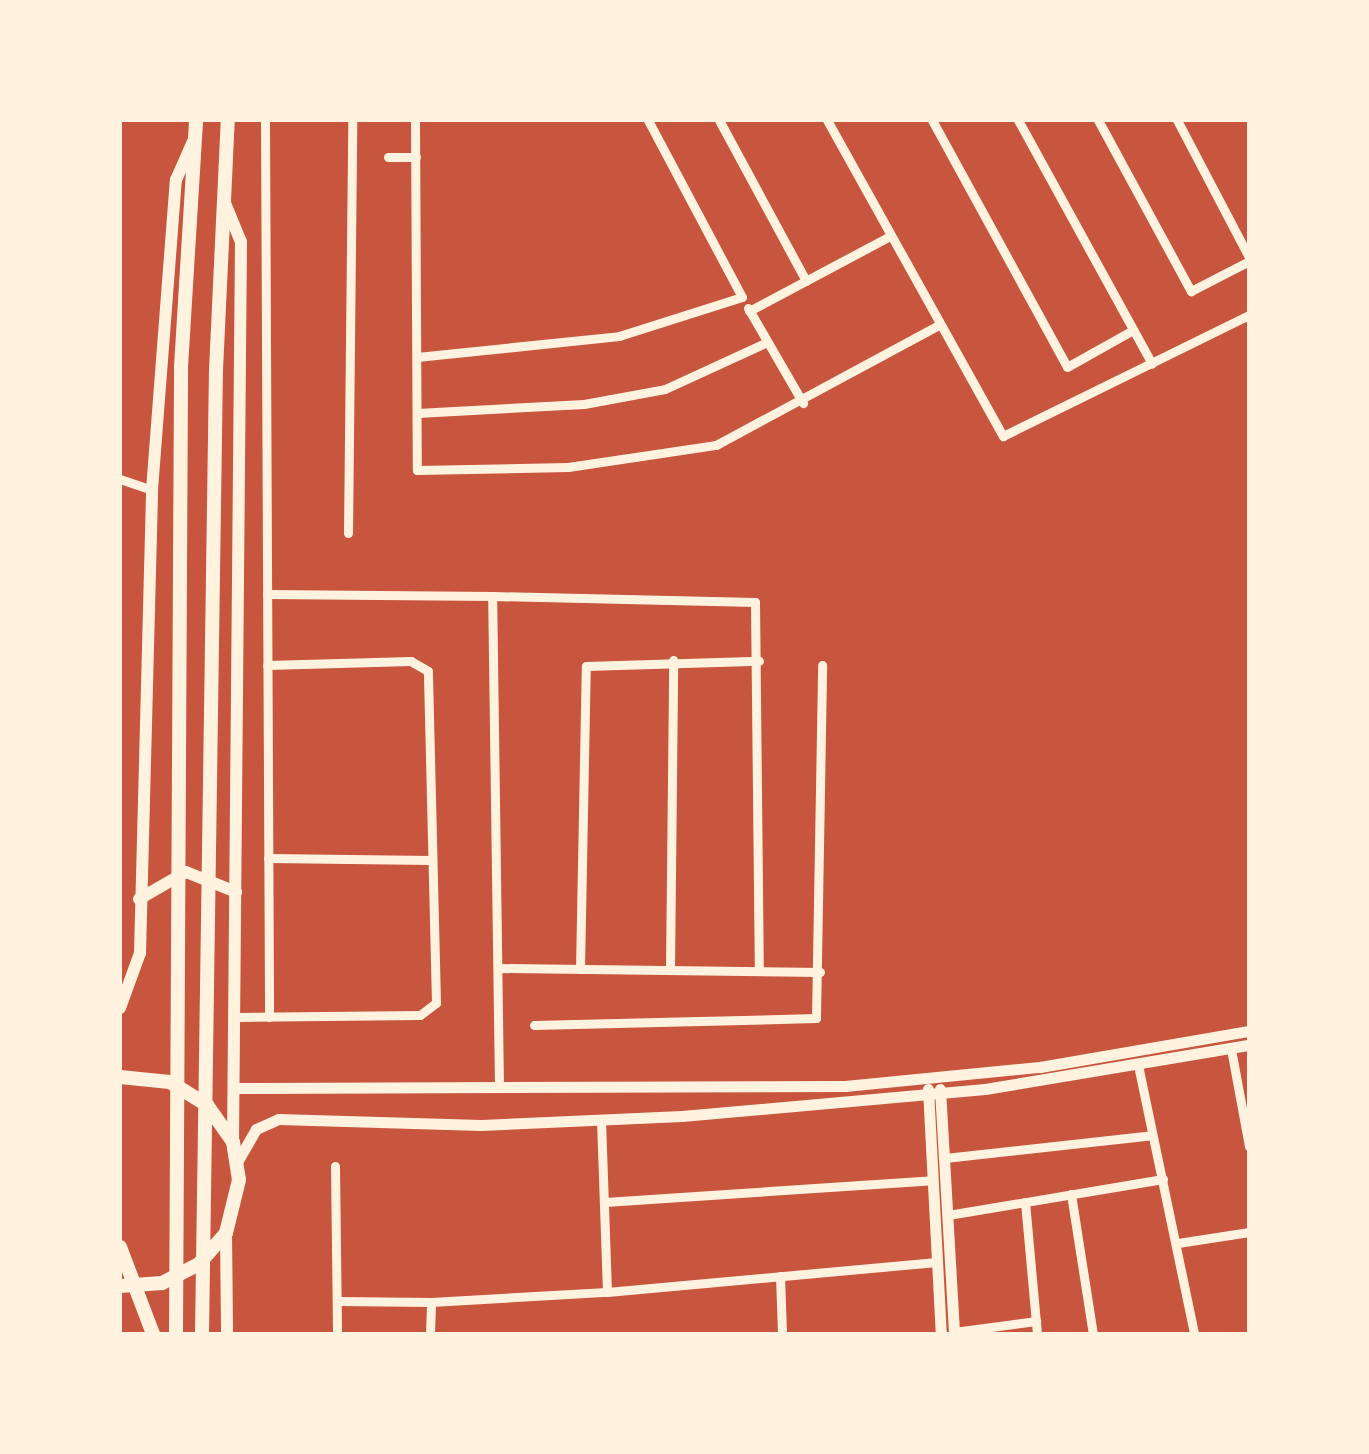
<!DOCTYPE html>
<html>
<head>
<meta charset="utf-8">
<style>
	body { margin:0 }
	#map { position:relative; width:1369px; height:1454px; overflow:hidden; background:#c8553d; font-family:Helvetica,sans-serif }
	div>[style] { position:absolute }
	.minor>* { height:9px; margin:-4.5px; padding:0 4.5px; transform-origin:4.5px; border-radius:4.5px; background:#fff3e0 }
	.tertiary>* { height:11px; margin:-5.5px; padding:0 5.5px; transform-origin:5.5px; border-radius:5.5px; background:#fff3e0 }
	.secondary>* { height:12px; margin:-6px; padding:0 6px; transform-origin:6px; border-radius:6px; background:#fff3e0 }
	.primary>* { height:14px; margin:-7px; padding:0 7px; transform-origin:7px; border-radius:7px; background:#fff3e0 }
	span { translate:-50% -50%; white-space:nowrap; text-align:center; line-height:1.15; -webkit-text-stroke:10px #fff3e0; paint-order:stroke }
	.frame { position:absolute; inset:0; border:122px solid #fff3e0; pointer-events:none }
</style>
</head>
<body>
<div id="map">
	<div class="minor">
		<i style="left:265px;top:120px;width:897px;rotate:89.74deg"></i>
		<i style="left:415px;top:120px;width:350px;rotate:89.7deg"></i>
		<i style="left:417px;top:470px;width:151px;rotate:-1.1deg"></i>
		<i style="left:568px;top:467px;width:150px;rotate:-8.5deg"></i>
		<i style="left:716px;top:445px;width:253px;rotate:-28.3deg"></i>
		<i style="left:719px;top:120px;width:183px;rotate:61.6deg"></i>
		<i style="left:827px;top:120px;width:362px;rotate:60.9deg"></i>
		<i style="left:1003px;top:436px;width:274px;rotate:-26.2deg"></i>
		<i style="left:932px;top:120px;width:281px;rotate:61.3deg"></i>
		<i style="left:1067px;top:367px;width:76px;rotate:-29.3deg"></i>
		<i style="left:1018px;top:120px;width:278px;rotate:61.2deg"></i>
		<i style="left:1098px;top:120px;width:195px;rotate:61.5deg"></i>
		<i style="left:1191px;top:291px;width:65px;rotate:-27.3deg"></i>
		<i style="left:1177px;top:120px;width:155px;rotate:62.3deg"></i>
		<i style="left:388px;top:157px;width:28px"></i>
		<i style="left:748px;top:308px;width:110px;rotate:59.9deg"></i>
		<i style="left:749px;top:311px;width:160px;rotate:-28deg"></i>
		<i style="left:417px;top:357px;width:203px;rotate:-5.9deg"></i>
		<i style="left:619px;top:336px;width:129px;rotate:-17.6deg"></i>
		<i style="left:742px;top:297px;width:200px;rotate:-118deg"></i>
		<i style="left:417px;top:413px;width:167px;rotate:-3.1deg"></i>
		<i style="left:584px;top:404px;width:82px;rotate:-10.5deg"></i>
		<i style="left:665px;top:389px;width:112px;rotate:-24.7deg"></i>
		<i style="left:120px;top:479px;width:34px;rotate:19deg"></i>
		<i style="left:348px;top:533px;width:413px;rotate:-89.4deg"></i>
		<i style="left:267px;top:594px;width:225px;rotate:0.5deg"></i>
		<i style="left:268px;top:858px;width:163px;rotate:0.7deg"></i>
		<i style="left:498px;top:968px;width:322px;rotate:0.7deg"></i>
		<i style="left:580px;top:969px;width:303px;rotate:-88.9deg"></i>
		<i style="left:586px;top:666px;width:173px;rotate:-1.7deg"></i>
		<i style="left:670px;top:970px;width:310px;rotate:-89.4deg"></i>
		<i style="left:237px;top:1017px;width:183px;rotate:-0.6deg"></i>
		<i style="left:420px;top:1015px;width:20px;rotate:-37deg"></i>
		<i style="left:436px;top:1003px;width:332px;rotate:-91.4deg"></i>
		<i style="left:428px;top:671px;width:20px;rotate:-150deg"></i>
		<i style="left:411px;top:661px;width:144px;rotate:178.4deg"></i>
		<i style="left:534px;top:1025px;width:282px;rotate:-1.4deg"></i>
		<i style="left:816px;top:1018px;width:353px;rotate:-89deg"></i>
		<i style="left:1231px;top:1049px;width:99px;rotate:79.5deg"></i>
		<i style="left:1138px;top:1065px;width:275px;rotate:78.2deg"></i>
		<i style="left:499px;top:1087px;width:491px;rotate:-90.8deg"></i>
		<i style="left:492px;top:596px;width:263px;rotate:1.3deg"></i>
		<i style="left:755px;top:602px;width:369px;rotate:89.4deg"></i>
		<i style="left:945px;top:1158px;width:208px;rotate:-6.3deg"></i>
		<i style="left:335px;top:1166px;width:168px;rotate:89.3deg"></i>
		<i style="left:1071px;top:1194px;width:142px;rotate:81.1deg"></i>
		<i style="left:605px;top:1202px;width:328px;rotate:-3.8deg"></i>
		<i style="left:1025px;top:1202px;width:133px;rotate:84.8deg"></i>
		<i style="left:948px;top:1215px;width:218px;rotate:-9.5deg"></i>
		<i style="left:1178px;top:1243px;width:72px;rotate:-8.8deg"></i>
		<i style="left:780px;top:1276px;width:58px;rotate:88deg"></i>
		<i style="left:607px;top:1292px;width:331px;rotate:-5.2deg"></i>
		<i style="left:337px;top:1301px;width:94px;rotate:0.6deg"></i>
		<i style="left:954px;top:1332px;width:83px;rotate:-7.6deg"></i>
		<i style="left:430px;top:1334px;width:32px;rotate:-88deg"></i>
		<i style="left:431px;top:1302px;width:176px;rotate:-3.3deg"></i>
		<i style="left:607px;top:1292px;width:172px;rotate:-92deg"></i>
	</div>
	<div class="tertiary">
		<i style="left:236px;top:1088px;width:609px;rotate:-0.19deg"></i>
		<i style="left:845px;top:1086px;width:196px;rotate:-5.6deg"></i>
		<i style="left:1040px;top:1067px;width:212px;rotate:-9.8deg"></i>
		<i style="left:928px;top:1089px;width:245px;rotate:87deg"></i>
		<i style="left:940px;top:1089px;width:245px;rotate:86.7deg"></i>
		<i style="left:237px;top:1162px;width:38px;rotate:-60deg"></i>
		<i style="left:256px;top:1129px;width:24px;rotate:-24deg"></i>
		<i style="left:278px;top:1119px;width:203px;rotate:1.7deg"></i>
		<i style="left:481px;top:1125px;width:201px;rotate:-2.6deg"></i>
		<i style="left:682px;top:1116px;width:304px;rotate:-5.1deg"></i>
		<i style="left:985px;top:1089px;width:268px;rotate:-9.5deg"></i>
	</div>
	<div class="secondary">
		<i style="left:225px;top:203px;width:42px;rotate:67.7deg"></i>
		<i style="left:241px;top:242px;width:900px;rotate:90.51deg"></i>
		<i style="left:139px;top:899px;width:54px;rotate:-29.9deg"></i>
		<i style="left:186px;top:872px;width:54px;rotate:21.8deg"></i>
		<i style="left:120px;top:1008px;width:59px;rotate:-70deg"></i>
		<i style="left:140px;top:953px;width:463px;rotate:-88.5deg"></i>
		<i style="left:152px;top:490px;width:311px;rotate:-85.6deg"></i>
		<i style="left:176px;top:180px;width:45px;rotate:-66.3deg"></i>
		<i style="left:226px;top:1233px;width:101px;rotate:89.4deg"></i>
	</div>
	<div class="primary">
		<i style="left:120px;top:1077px;width:50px;rotate:5.7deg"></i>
		<i style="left:170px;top:1082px;width:44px;rotate:31.9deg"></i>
		<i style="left:207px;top:1105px;width:45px;rotate:54.9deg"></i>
		<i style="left:233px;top:1142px;width:38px;rotate:81deg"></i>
		<i style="left:239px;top:1180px;width:55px;rotate:103.8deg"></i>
		<i style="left:226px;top:1233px;width:41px;rotate:131.1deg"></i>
		<i style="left:199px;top:1264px;width:42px;rotate:152.8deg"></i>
		<i style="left:162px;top:1283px;width:42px;rotate:175.9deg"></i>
		<i style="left:120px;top:1247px;width:93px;rotate:69.2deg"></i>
		<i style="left:176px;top:1334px;width:967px;rotate:-89.7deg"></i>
		<i style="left:181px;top:367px;width:247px;rotate:-86.5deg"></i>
		<i style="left:202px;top:1334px;width:964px;rotate:-89.17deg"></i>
		<i style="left:216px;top:370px;width:250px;rotate:-87.3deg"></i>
	</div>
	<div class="frame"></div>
</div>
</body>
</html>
